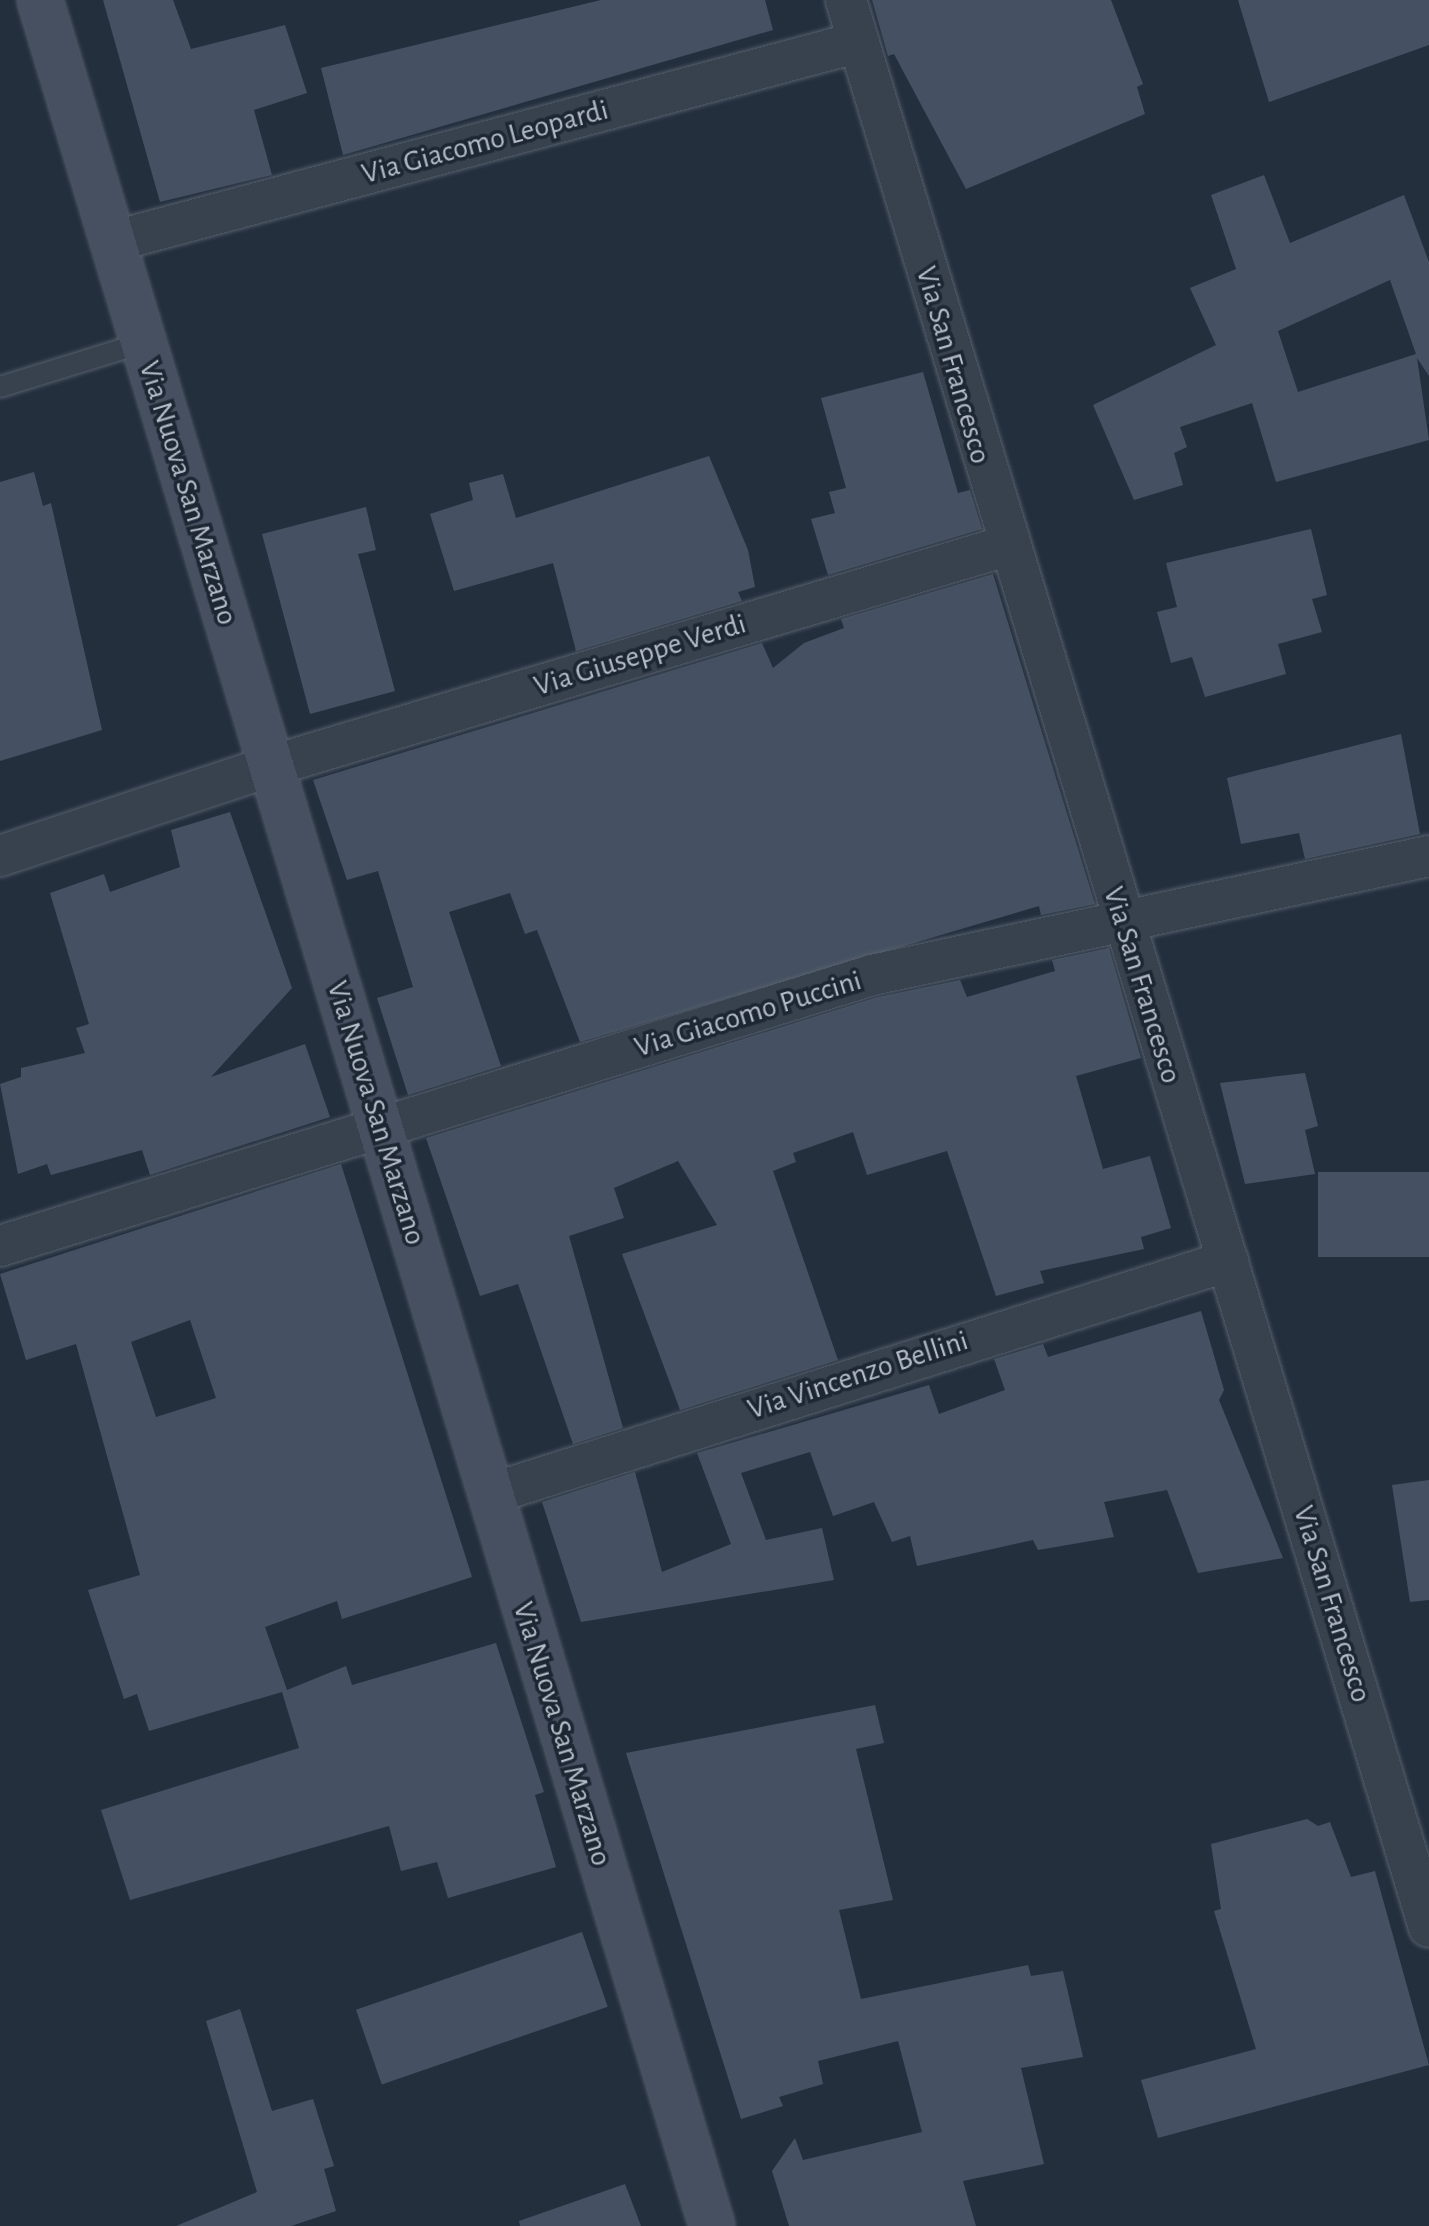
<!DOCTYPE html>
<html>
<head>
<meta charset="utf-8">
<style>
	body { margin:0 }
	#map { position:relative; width:1429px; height:2226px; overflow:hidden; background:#242f3e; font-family:"Alegreya Sans",sans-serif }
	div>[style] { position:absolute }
	.building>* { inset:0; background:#455162; transform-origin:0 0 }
	.roads { filter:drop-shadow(0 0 2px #565f6c) drop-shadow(0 0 2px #565f6c) }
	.service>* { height:20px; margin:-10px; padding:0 10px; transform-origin:10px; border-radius:10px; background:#38414e }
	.minor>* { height:40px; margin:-20px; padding:0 20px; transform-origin:20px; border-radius:20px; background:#38414e }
	.secondary>* { height:44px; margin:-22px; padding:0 22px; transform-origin:22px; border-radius:22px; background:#465061 }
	span { translate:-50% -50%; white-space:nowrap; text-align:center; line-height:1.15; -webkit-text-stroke:7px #1d2633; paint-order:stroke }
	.street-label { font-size:30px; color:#b4bcc9 }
</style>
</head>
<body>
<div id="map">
	<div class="building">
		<i style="clip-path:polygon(103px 0,173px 0,191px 49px,285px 25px,307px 93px,254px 110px,272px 175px,160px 202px)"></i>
		<i style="clip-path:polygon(601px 0,765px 0,773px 30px,343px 155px,321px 68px)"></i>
		<i style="clip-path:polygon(872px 0,1111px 0,1143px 84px,1137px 87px,1145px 114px,966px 189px,894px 54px,888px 56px)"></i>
		<i style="clip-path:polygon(1238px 0,1429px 0,1429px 45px,1269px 102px)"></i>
		<i style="clip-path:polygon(evenodd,1264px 175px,1290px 243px,1404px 195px,1429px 262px,1429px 376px,1417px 358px,1429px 440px,1276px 482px,1252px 403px,1180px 427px,1187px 447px,1174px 453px,1183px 485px,1134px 500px,1093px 405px,1216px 345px,1190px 288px,1236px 269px,1211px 195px,1264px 175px,1390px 280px,1416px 354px,1298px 392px,1278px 331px,1390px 280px)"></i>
		<i style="clip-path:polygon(923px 372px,958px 493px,970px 490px,982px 529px,828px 575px,811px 519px,835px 513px,829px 492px,846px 488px,821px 398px)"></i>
		<i style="clip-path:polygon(709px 456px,748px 550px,755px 587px,738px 592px,742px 601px,576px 651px,553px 563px,454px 591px,430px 514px,473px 500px,469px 483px,503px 474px,516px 518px)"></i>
		<i style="clip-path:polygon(34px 472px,43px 506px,51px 503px,102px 730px,0 761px,0 482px)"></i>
		<i style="clip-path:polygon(366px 507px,376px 550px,358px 554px,395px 691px,310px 714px,262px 534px)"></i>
		<i style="clip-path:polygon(1311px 529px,1327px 595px,1312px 599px,1322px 632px,1278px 644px,1286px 674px,1205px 697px,1192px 657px,1171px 663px,1157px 612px,1177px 607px,1166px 563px)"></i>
		<i style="clip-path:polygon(993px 574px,1095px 904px,1041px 915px,1039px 906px,580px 1042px,537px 930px,525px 934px,510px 893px,449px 912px,501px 1066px,408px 1095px,377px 998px,413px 987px,378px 871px,347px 880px,313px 780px,762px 643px,773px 668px,804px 643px,844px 628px,841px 619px)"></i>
		<i style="clip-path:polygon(1401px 734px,1420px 834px,1305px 859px,1299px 833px,1241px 844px,1227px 778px)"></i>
		<i style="clip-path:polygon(230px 812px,292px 988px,211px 1077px,305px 1044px,330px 1117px,150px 1175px,142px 1150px,51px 1175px,47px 1164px,18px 1174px,0 1084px,21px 1077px,21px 1068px,85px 1053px,76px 1028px,89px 1024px,50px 893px,104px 874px,110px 892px,180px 867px,171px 830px)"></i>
		<i style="clip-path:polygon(1109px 948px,1141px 1058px,1076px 1076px,1103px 1169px,1150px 1156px,1171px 1228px,1141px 1237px,1144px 1249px,1040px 1271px,1044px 1283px,996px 1296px,947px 1151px,867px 1175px,853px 1132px,793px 1153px,796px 1162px,773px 1171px,838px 1360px,680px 1410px,622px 1254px,717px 1225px,678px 1161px,614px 1188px,624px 1218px,569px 1236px,623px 1428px,573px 1444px,518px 1284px,480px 1296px,426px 1138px,878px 997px,960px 980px,967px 997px,1055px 971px,1052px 960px)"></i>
		<i style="clip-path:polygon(1305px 1073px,1318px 1126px,1305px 1130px,1315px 1174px,1245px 1184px,1220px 1083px)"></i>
		<i style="clip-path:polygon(evenodd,341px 1164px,472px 1577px,342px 1619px,337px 1601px,265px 1627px,287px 1690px,346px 1666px,352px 1685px,496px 1643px,544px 1792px,535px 1795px,556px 1867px,448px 1898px,437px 1862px,401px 1871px,389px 1826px,130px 1900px,101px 1810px,299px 1748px,282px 1692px,149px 1731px,137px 1694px,124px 1699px,88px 1590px,140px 1575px,76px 1344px,26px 1360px,0 1274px,341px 1164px,190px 1320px,216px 1398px,156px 1417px,131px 1342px,190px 1320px)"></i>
		<i style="left:1429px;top:1172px;width:85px;height:111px;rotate:90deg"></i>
		<i style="clip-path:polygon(1201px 1311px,1224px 1390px,1219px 1400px,1283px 1558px,1198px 1573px,1167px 1490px,1104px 1502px,1114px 1537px,1038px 1550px,1033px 1540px,917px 1566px,910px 1536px,892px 1542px,874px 1502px,833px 1516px,810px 1452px,741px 1473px,766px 1540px,822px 1528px,834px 1580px,581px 1622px,542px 1502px,635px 1472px,662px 1572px,731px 1544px,697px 1453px,929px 1385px,939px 1414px,1005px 1390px,994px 1359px,1043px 1344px,1048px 1357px)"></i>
		<i style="clip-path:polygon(1429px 1480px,1429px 1600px,1410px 1602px,1392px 1485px)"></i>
		<i style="clip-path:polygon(875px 1705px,884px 1743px,856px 1749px,893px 1900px,839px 1910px,861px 1999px,1028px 1965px,1031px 1976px,1063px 1971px,1083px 2057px,1021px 2068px,1044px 2164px,963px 2181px,976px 2226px,789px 2226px,772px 2171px,795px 2138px,803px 2160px,922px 2132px,898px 2041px,818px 2061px,823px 2084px,779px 2097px,783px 2106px,741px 2119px,626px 1753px)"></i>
		<i style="clip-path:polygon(1307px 1819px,1318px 1826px,1330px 1822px,1351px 1877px,1375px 1871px,1429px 2065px,1158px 2138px,1141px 2080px,1256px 2049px,1214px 1911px,1221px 1909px,1211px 1844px)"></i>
		<i style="left:582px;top:1932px;width:79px;height:239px;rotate:71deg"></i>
		<i style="clip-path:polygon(240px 2009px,272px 2111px,313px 2099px,334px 2166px,324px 2169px,336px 2211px,291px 2226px,176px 2226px,257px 2192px,206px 2021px)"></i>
		<i style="clip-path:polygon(625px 2184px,641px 2226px,520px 2226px,519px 2221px)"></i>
	</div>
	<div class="roads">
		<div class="service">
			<i style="left:0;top:387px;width:149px;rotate:-17.2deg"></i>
		</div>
		<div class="minor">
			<i style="left:846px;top:0;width:2013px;rotate:73.17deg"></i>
			<i style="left:111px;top:242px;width:774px;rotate:-14.97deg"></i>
			<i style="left:0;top:856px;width:286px;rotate:-18.4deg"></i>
			<i style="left:271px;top:766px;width:770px;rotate:-16.67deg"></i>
			<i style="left:0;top:1246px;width:913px;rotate:-17.26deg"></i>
			<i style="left:872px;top:975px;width:570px;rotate:-12.06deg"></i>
			<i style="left:490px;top:1494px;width:774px;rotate:-17.52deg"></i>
		</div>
		<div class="secondary">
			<i style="left:40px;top:0;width:2325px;rotate:73.2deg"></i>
		</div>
	</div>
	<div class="street-label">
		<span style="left:485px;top:142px;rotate:-15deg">Via Giacomo Leopardi</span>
		<span style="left:953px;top:365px;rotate:74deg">Via San Francesco</span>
		<span style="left:188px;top:493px;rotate:73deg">Via Nuova San Marzano</span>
		<span style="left:640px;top:655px;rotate:-17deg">Via Giuseppe Verdi</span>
		<span style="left:1142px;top:985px;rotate:73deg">Via San Francesco</span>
		<span style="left:748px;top:1014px;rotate:-17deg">Via Giacomo Puccini</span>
		<span style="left:376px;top:1113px;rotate:73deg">Via Nuova San Marzano</span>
		<span style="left:858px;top:1375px;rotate:-18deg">Via Vincenzo Bellini</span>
		<span style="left:1332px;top:1604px;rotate:73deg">Via San Francesco</span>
		<span style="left:562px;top:1734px;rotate:73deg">Via Nuova San Marzano</span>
	</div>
</div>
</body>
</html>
